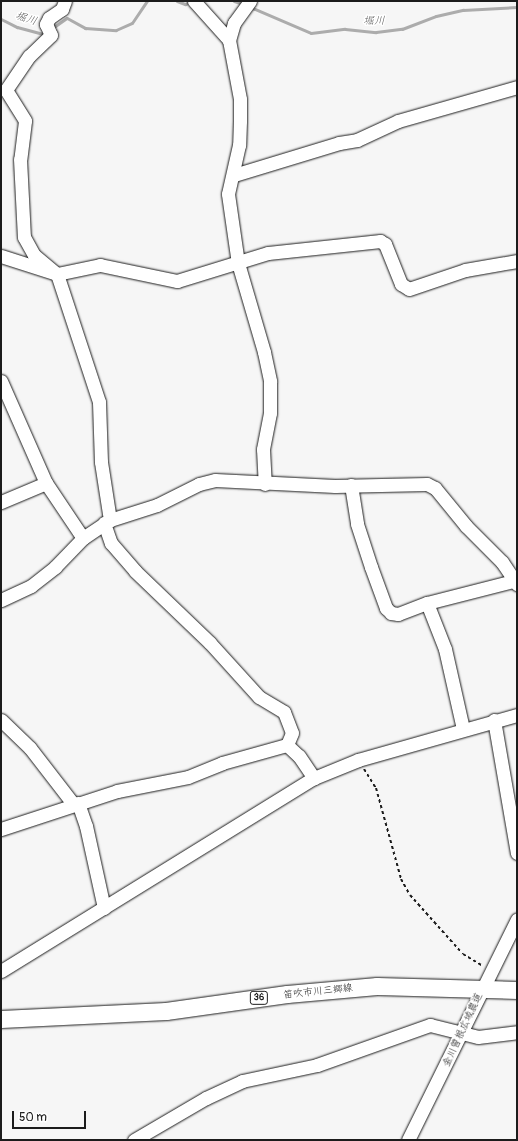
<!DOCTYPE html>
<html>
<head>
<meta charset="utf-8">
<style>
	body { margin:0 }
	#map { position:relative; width:518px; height:1141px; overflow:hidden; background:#f6f6f6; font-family:Pangolin,"Klee One",sans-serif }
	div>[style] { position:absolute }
	.stream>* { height:3px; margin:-1.5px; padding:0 1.5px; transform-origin:1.5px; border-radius:1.5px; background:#acacac }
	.path>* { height:2px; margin-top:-1px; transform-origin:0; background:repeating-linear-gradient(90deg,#1c1c1c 0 3px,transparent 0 6px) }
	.roads { filter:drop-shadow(0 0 1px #1c1c1c) drop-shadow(0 0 1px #1c1c1c) }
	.minor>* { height:13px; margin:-6.5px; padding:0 6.5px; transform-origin:6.5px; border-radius:6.5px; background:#fff }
	.major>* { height:17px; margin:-8.5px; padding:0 8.5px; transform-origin:8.5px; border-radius:8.5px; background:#fff }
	span { translate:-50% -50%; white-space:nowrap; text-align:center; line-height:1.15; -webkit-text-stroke:3px #fff; paint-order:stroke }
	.shield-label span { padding:1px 3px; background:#fff; border:1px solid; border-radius:3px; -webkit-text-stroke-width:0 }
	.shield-label { font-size:9px; color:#1c1c1c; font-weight:700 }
	.street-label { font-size:10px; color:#1c1c1c }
	.water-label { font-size:11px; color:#5d5d5d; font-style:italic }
	.frame { position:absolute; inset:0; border:2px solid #1c1c1c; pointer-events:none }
	.scale { position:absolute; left:12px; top:1111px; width:74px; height:18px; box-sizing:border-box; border:2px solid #1c1c1c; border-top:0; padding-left:5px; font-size:12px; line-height:14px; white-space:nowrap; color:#1c1c1c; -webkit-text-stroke:3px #fff; paint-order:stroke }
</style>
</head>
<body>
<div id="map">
	<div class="stream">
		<i style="left:177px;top:1px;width:9px;rotate:21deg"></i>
		<i style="left:185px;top:4px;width:6px;rotate:-18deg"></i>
		<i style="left:234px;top:1px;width:9px;rotate:18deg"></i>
		<i style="left:250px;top:7px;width:66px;rotate:23.1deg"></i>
		<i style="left:311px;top:33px;width:34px;rotate:-7deg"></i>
		<i style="left:345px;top:29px;width:31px;rotate:6deg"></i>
		<i style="left:376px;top:32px;width:26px;rotate:-7deg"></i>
		<i style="left:402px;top:29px;width:36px;rotate:-21deg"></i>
		<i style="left:436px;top:16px;width:28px;rotate:-13deg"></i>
		<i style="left:463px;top:10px;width:54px;rotate:-3.2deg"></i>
		<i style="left:1px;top:19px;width:18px;rotate:27deg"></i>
		<i style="left:17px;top:27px;width:27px;rotate:15deg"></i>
		<i style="left:43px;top:34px;width:4px;rotate:-45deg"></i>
		<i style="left:51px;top:29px;width:19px;rotate:-35deg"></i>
		<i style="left:67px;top:18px;width:21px;rotate:29deg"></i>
		<i style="left:85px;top:28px;width:31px;rotate:4deg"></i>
		<i style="left:116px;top:30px;width:17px;rotate:-24deg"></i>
		<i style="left:132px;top:23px;width:27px;rotate:-56deg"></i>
	</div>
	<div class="path">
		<i style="left:364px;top:769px;width:22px;rotate:58deg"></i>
		<i style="left:376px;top:788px;width:94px;rotate:74.6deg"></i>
		<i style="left:401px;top:879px;width:18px;rotate:61deg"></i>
		<i style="left:410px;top:895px;width:79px;rotate:48.1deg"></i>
		<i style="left:463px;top:954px;width:23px;rotate:31deg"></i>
	</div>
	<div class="roads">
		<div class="minor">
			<i style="left:65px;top:1px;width:9px;rotate:111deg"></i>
			<i style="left:62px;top:9px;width:16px;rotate:145deg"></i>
			<i style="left:49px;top:18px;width:7px;rotate:117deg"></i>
			<i style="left:46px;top:24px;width:12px;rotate:66deg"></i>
			<i style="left:51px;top:35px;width:30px;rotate:136deg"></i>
			<i style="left:29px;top:56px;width:41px;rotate:124.1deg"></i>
			<i style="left:6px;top:90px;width:36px;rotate:58deg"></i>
			<i style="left:25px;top:121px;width:38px;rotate:97deg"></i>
			<i style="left:20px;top:159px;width:78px;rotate:87.1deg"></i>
			<i style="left:24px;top:237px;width:21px;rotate:61deg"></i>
			<i style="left:34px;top:255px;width:30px;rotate:40deg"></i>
			<i style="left:57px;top:274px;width:135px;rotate:71.8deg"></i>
			<i style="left:99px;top:402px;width:60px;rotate:88.1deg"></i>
			<i style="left:101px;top:462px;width:59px;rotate:81.2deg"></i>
			<i style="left:194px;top:1px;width:52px;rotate:48.1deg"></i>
			<i style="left:250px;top:1px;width:27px;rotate:126deg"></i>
			<i style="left:234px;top:23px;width:18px;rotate:106deg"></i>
			<i style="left:229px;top:40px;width:60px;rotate:79.4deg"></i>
			<i style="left:240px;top:99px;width:22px;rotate:90deg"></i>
			<i style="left:240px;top:121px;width:24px;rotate:92deg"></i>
			<i style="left:239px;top:145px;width:50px;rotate:102.7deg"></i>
			<i style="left:228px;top:194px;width:70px;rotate:81.8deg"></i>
			<i style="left:238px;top:263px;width:93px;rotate:73.7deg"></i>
			<i style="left:264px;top:352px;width:30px;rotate:78deg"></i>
			<i style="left:270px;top:381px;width:32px;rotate:90deg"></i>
			<i style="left:270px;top:413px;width:37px;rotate:101deg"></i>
			<i style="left:263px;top:449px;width:35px;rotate:87deg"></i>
			<i style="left:234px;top:175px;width:110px;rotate:-16.9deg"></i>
			<i style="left:339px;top:143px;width:18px;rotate:-9deg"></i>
			<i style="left:357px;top:140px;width:45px;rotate:-24.9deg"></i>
			<i style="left:398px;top:121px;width:124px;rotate:-15.9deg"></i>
			<i style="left:1px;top:256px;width:59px;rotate:17.8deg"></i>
			<i style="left:57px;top:274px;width:44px;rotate:-11.8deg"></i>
			<i style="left:100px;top:265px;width:79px;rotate:11.7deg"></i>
			<i style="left:177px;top:281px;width:95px;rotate:-17.1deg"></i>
			<i style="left:268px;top:253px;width:113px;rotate:-6.1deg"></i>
			<i style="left:380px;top:241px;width:6px;rotate:31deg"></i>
			<i style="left:385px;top:244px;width:43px;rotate:68.2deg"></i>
			<i style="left:401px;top:284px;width:9px;rotate:32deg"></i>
			<i style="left:409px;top:289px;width:59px;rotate:-18.7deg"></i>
			<i style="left:465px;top:270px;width:53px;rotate:-9.8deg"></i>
			<i style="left:1px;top:381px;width:111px;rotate:66.2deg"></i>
			<i style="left:46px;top:483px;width:66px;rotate:56.1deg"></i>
			<i style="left:351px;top:485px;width:39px;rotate:81deg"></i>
			<i style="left:357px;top:524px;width:45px;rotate:72deg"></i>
			<i style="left:371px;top:567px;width:44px;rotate:69.9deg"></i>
			<i style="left:386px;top:608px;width:7px;rotate:45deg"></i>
			<i style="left:391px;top:613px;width:7px;rotate:8deg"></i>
			<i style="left:398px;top:614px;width:31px;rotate:-21deg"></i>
			<i style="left:427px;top:603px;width:93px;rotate:-14.3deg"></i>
			<i style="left:1px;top:502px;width:49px;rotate:-22.9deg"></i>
			<i style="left:104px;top:523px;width:21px;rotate:71deg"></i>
			<i style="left:111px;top:543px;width:37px;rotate:49deg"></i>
			<i style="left:135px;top:571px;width:104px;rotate:43.8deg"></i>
			<i style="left:210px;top:643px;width:73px;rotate:47.8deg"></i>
			<i style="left:259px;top:697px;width:29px;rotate:31deg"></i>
			<i style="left:284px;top:712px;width:22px;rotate:69deg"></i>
			<i style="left:292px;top:733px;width:13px;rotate:113deg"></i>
			<i style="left:1px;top:600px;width:33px;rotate:-25deg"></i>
			<i style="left:31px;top:586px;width:31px;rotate:-38deg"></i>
			<i style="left:55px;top:567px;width:40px;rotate:-46deg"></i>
			<i style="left:83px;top:538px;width:32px;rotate:-34deg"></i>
			<i style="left:110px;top:520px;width:49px;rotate:-17.7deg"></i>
			<i style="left:157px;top:505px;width:47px;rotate:-26.6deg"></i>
			<i style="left:199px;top:484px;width:16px;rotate:-14deg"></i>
			<i style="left:215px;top:480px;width:120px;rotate:2.9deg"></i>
			<i style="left:335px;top:486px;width:92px;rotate:-1.2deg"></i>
			<i style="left:427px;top:484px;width:9px;rotate:27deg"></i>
			<i style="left:435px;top:488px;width:49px;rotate:50.8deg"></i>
			<i style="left:466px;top:526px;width:51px;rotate:45deg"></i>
			<i style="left:502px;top:562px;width:27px;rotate:56deg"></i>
			<i style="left:427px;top:603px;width:49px;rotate:68.6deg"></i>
			<i style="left:445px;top:649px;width:82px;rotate:77.3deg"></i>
			<i style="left:1px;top:720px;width:40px;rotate:44deg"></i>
			<i style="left:30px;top:748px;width:72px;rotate:52.3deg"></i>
			<i style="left:494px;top:720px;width:135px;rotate:80.2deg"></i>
			<i style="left:287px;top:745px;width:16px;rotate:43deg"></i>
			<i style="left:299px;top:756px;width:27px;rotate:56deg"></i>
			<i style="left:78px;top:803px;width:24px;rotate:71deg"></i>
			<i style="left:86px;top:826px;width:84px;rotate:77.6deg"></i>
			<i style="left:1px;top:829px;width:122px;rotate:-18.1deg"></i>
			<i style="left:117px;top:791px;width:72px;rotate:-11.2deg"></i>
			<i style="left:188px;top:777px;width:37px;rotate:-22deg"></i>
			<i style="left:222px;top:763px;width:67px;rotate:-15.5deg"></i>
			<i style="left:1px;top:971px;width:368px;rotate:-31.7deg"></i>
			<i style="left:314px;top:778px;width:48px;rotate:-22.2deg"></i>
			<i style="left:358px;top:760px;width:165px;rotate:-15.8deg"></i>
			<i style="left:134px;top:1140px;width:83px;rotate:-30.3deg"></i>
			<i style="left:206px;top:1098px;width:40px;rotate:-25deg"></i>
			<i style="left:242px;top:1081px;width:77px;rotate:-12deg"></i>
			<i style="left:317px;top:1065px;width:120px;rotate:-19.5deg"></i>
			<i style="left:430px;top:1025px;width:49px;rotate:14deg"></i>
			<i style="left:478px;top:1037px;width:39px;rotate:-7deg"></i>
			<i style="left:408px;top:1140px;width:246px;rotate:-63.7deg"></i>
		</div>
		<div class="major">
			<i style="left:1px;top:1019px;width:165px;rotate:-2.8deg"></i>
			<i style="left:166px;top:1011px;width:122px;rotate:-8deg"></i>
			<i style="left:287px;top:994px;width:90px;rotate:-5.1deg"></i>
			<i style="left:377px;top:986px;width:140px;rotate:1.6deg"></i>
		</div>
	</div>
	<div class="shield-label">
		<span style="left:259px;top:998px">36</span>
	</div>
	<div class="street-label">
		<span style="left:318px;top:992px;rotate:-6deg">笛吹市川三郷線</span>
		<span style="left:463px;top:1030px;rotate:-65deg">金川曽根広域農道</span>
	</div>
	<div class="water-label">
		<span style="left:26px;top:19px;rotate:18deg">堀川</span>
		<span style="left:374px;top:21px">堀川</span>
	</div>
	<div class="frame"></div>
	<div class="scale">50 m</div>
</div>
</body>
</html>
